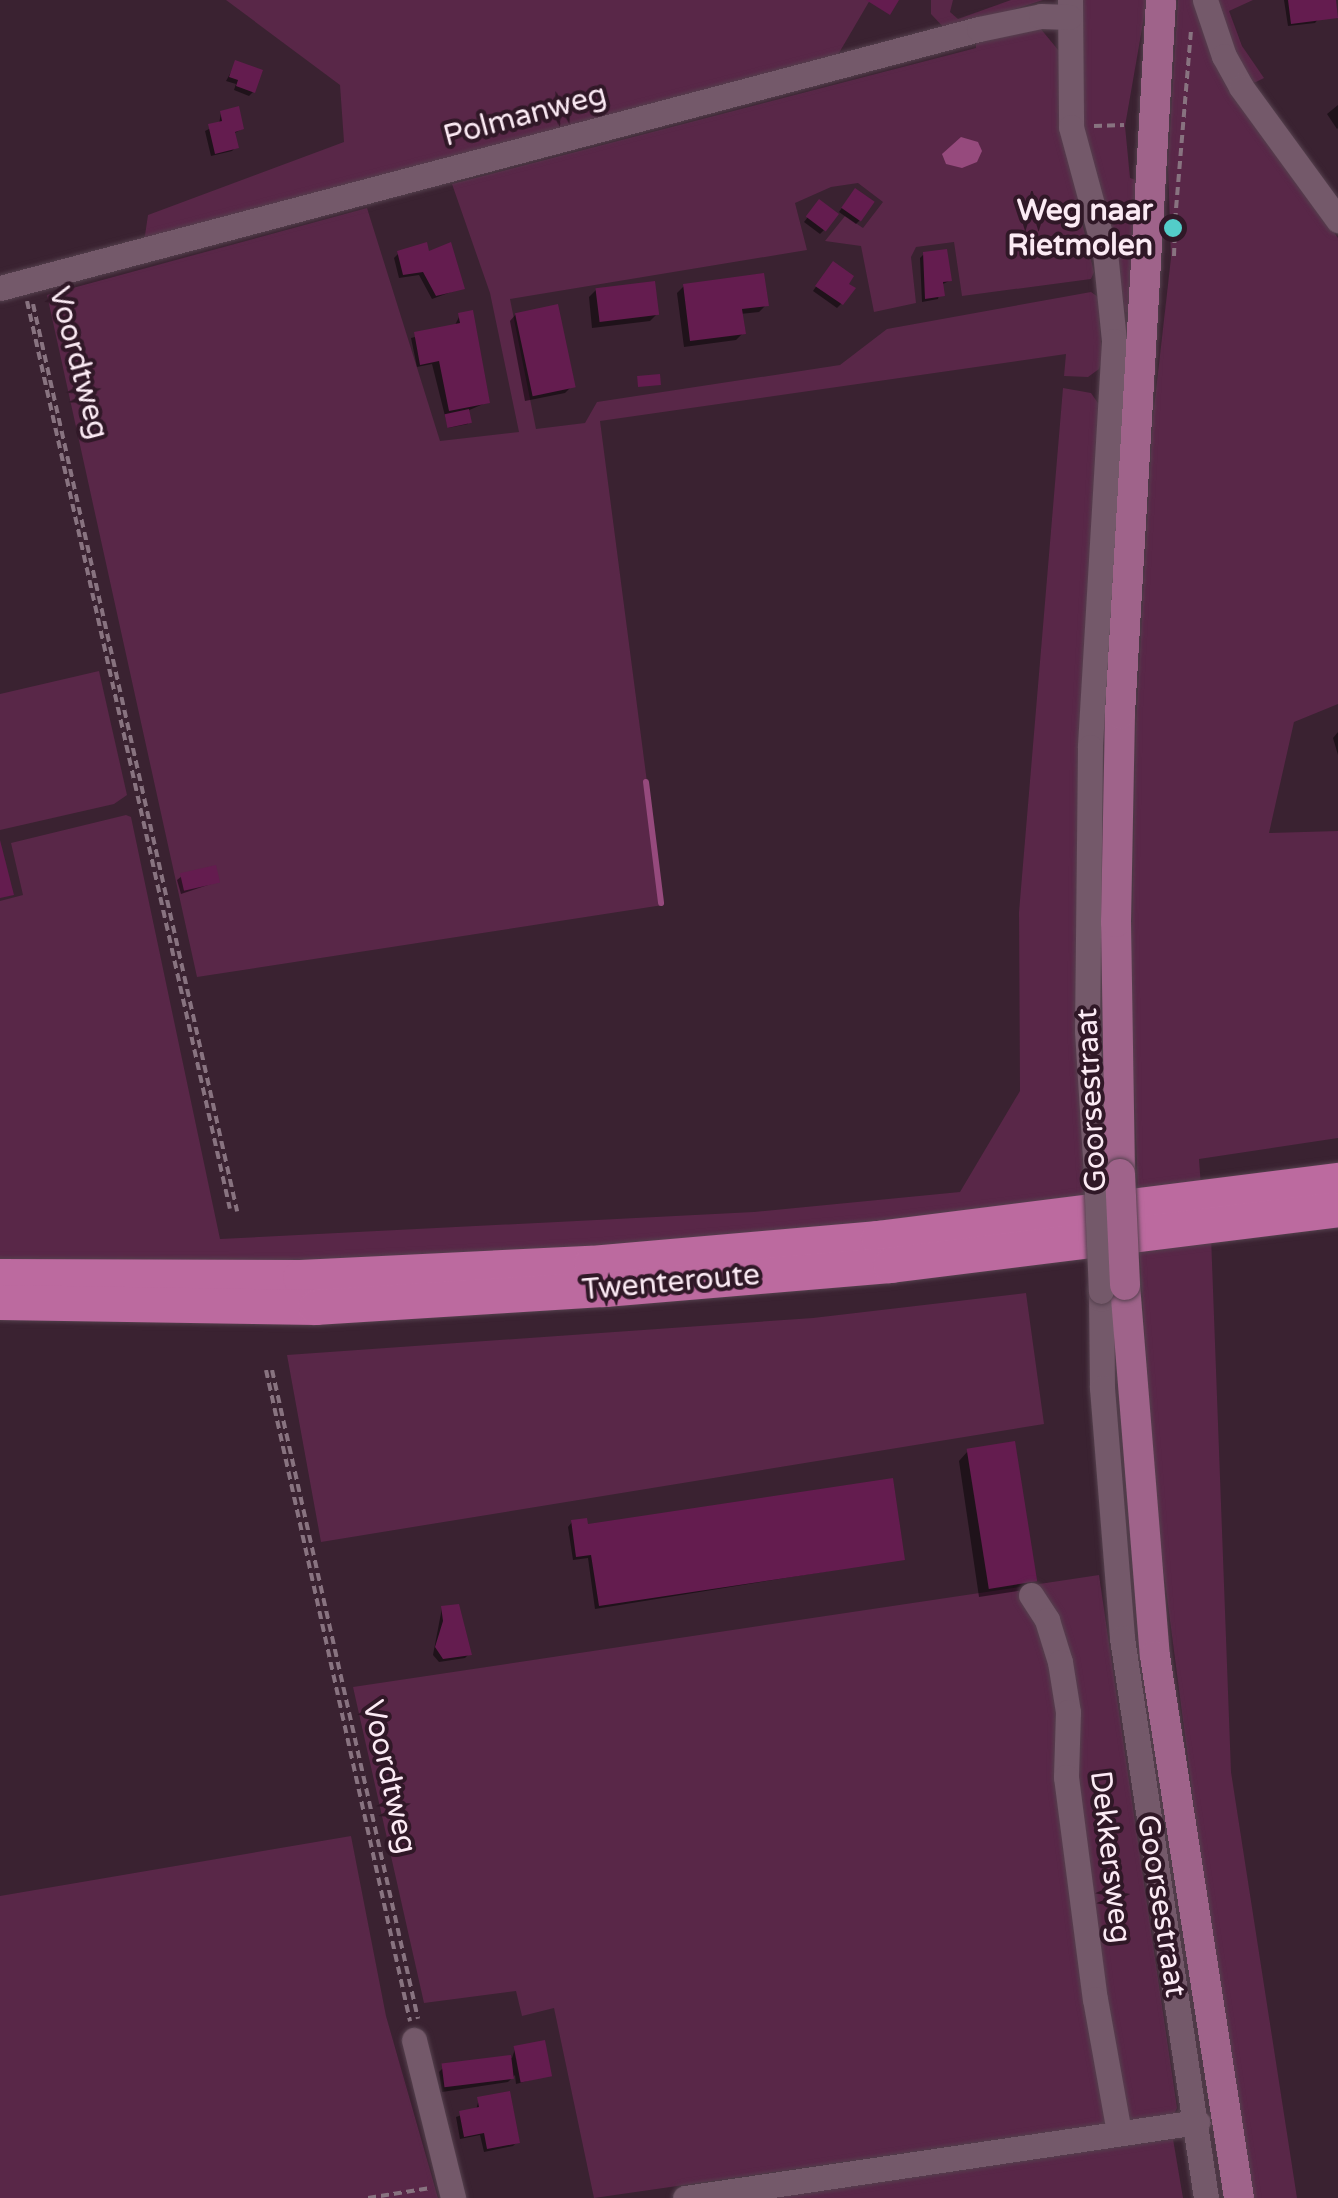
<!DOCTYPE html>
<html>
<head>
<meta charset="utf-8">
<style>
	body { margin:0 }
	#map { position:relative; width:1338px; height:2198px; overflow:hidden; background:#3a2231; font-family:"Varela Round",sans-serif }
	div>[style] { position:absolute }
	.green>* { inset:0; background:#592748 }
	.water>* { inset:0; background:#964a7d }
	.shadow>* { inset:0; background:#0007 }
	.stream>* { height:6px; margin:-3px; padding:0 3px; transform-origin:3px; border-radius:3px; background:#964a7d }
	.building>* { inset:0; background:#641c4f; transform-origin:0 0 }
	.path>* { height:4px; margin-top:-2px; transform-origin:0; background:repeating-linear-gradient(90deg,#887380 0 8px,transparent 0 13px) }
	.roads { filter:drop-shadow(0 0 2px #55414e) drop-shadow(0 0 2px #55414e) }
	.minor>* { height:25px; margin:-12.5px; padding:0 12.5px; transform-origin:12.5px; border-radius:12.5px; background:#74596a }
	.major>* { height:30px; margin:-15px; padding:0 15px; transform-origin:15px; border-radius:15px; background:#9f638a }
	.highway>* { height:35px; margin:-17.5px; padding:0 17.5px; transform-origin:17.5px; border-radius:17.5px; background:#bc6a9f }
	.bridges { filter:drop-shadow(0 0 2px #55414e) drop-shadow(0 0 2px #55414e) }
	.minor-bridge>* { height:25px; margin:-12.5px; padding:0 12.5px; transform-origin:12.5px; border-radius:12.5px; background:#74596a }
	.major-bridge>* { height:30px; margin:-15px; padding:0 15px; transform-origin:15px; border-radius:15px; background:#9f638a }
	.dots>* { width:28px; height:28px; translate:-50% -50%; box-sizing:border-box; border:5px solid #301827; border-radius:50% }
	span { translate:-50% -50%; white-space:nowrap; text-align:center; line-height:1.15; -webkit-text-stroke:8px #301827; paint-order:stroke }
	.street-label { font-size:30px; color:#fbeaf4 }
	.poi-label { font-size:30px; color:#fbeaf4; font-weight:700 }
	.right { translate:-100% -50%; text-align:right }
</style>
</head>
<body>
<div id="map">
	<div class="green">
		<i style="clip-path:polygon(226px 0,870px 0,836px 58px,144px 242px,148px 215px,344px 142px,340px 85px)"></i>
		<i style="clip-path:polygon(931px 0,953px 0,950px 12px,958px 19px,1011px 0,1043px 0,947px 31px,931px 14px)"></i>
		<i style="clip-path:polygon(1083px 0,1147px 0,1125px 126px,1130px 178px,1136px 180px,1134px 313px,1125px 312px,1116px 255px,1078px 106px)"></i>
		<i style="clip-path:polygon(1178px 0,1199px 0,1255px 122px,1338px 238px,1338px 704px,1294px 722px,1269px 833px,1338px 831px,1338px 1138px,1199px 1159px,1201px 1187px,1138px 1196px,1131px 990px,1136px 724px,1153px 417px,1171px 258px,1168px 163px)"></i>
		<i style="clip-path:polygon(1215px 0,1253px 0,1229px 11px,1242px 46px,1264px 78px,1256px 82px,1252px 83px,1231px 53px)"></i>
		<i style="clip-path:polygon(1040px 28px,1059px 51px,1062px 128px,1080px 194px,1077px 201px,1094px 272px,1091px 279px,962px 296px,954px 242px,916px 247px,911px 257px,916px 303px,874px 312px,861px 246px,825px 241px,845px 216px,863px 228px,883px 202px,858px 183px,831px 187px,795px 203px,807px 250px,510px 299px,536px 429px,585px 423px,597px 402px,840px 365px,887px 329px,1091px 292px,1098px 297px,1102px 359px,1099px 369px,1088px 377px,1064px 376px,1066px 354px,600px 421px,663px 905px,197px 977px,47px 295px,367px 208px,440px 441px,519px 432px,490px 293px,452px 184px,976px 48px,976px 37px)"></i>
		<i style="clip-path:polygon(1063px 388px,1091px 393px,1100px 406px,1079px 1029px,1084px 1196px,913px 1222px,395px 1260px,0 1266px,0 901px,23px 895px,11px 843px,126px 815px,131px 817px,220px 1239px,754px 1212px,960px 1192px,1020px 1091px,1019px 912px)"></i>
		<i style="clip-path:polygon(99px 671px,127px 795px,114px 804px,0 830px,0 694px)"></i>
		<i style="clip-path:polygon(1211px 1236px,1231px 1772px,1297px 2198px,1253px 2198px,1211px 1936px,1157px 1520px,1139px 1246px)"></i>
		<i style="clip-path:polygon(1026px 1293px,1044px 1424px,321px 1542px,287px 1355px,813px 1318px)"></i>
		<i style="clip-path:polygon(1099px 1575px,1177px 2108px,1174px 2114px,594px 2198px,554px 2008px,522px 2016px,516px 1991px,424px 2003px,353px 1687px)"></i>
		<i style="clip-path:polygon(351px 1836px,386px 2016px,438px 2198px,0 2198px,0 1896px)"></i>
		<i style="clip-path:polygon(1173px 2139px,1183px 2198px,760px 2198px)"></i>
	</div>
	<div class="water">
		<i style="clip-path:polygon(961px 137px,978px 142px,982px 151px,977px 162px,962px 168px,946px 164px,942px 154px)"></i>
	</div>
	<div class="shadow">
		<i style="clip-path:polygon(1284px 0,1334px 0,1315px 23px,1288px 26px)"></i>
		<i style="clip-path:polygon(236px 63px,253px 92px,249px 96px,234px 90px,236px 84px,226px 81px)"></i>
		<i style="clip-path:polygon(1338px 105px,1338px 128px,1337px 129px,1327px 114px)"></i>
		<i style="clip-path:polygon(221px 113px,242px 129px,233px 134px,236px 147px,232px 151px,211px 156px,205px 131px,219px 124px)"></i>
		<i style="clip-path:polygon(851px 195px,860px 220px,856px 224px,839px 212px)"></i>
		<i style="clip-path:polygon(816px 207px,824px 230px,820px 234px,804px 222px)"></i>
		<i style="clip-path:polygon(398px 254px,428px 255px,462px 288px,432px 299px,419px 275px,399px 278px,394px 258px)"></i>
		<i style="clip-path:polygon(924px 254px,949px 281px,941px 285px,938px 299px,922px 302px,920px 258px)"></i>
		<i style="clip-path:polygon(829px 268px,841px 304px,837px 308px,813px 291px)"></i>
		<i style="clip-path:polygon(684px 286px,766px 305px,759px 312px,740px 314px,743px 333px,736px 340px,684px 347px,677px 293px)"></i>
		<i style="clip-path:polygon(596px 290px,657px 314px,650px 321px,592px 328px,589px 297px)"></i>
		<i style="clip-path:polygon(516px 314px,572px 386px,565px 393px,525px 401px,510px 321px)"></i>
		<i style="clip-path:polygon(460px 315px,488px 402px,467px 411px,468px 424px,448px 428px,432px 364px,417px 367px,411px 338px,454px 327px)"></i>
		<i style="clip-path:polygon(1338px 732px,1338px 755px,1333px 738px)"></i>
		<i style="clip-path:polygon(182px 876px,217px 882px,181px 894px,177px 880px)"></i>
		<i style="clip-path:polygon(968px 1451px,1033px 1580px,1024px 1590px,979px 1597px,959px 1461px)"></i>
		<i style="clip-path:polygon(572px 1522px,586px 1526px,902px 1559px,595px 1609px,588px 1558px,573px 1560px,568px 1527px)"></i>
		<i style="clip-path:polygon(442px 1608px,469px 1654px,465px 1658px,439px 1662px,433px 1655px)"></i>
		<i style="clip-path:polygon(515px 2049px,549px 2075px,516px 2084px,515px 2075px,508px 2082px,442px 2092px,439px 2072px,443px 2068px,512px 2058px)"></i>
		<i style="clip-path:polygon(479px 2099px,517px 2142px,513px 2146px,484px 2152px,480px 2135px,460px 2139px,456px 2117px,476px 2110px)"></i>
	</div>
	<div class="stream">
		<i style="left:646px;top:782px;width:122px;rotate:82.9deg"></i>
	</div>
	<div class="building">
		<i style="clip-path:polygon(866px 0,899px 0,890px 15px)"></i>
		<i style="clip-path:polygon(1288px 0,1336px 0,1338px 18px,1291px 24px)"></i>
		<i style="clip-path:polygon(235px 60px,263px 70px,255px 93px,236px 86px,238px 80px,229px 77px)"></i>
		<i style="clip-path:polygon(239px 106px,244px 129px,235px 132px,239px 148px,215px 154px,208px 124px,222px 121px,220px 111px)"></i>
		<i style="left:855px;top:188px;width:24px;height:24px;rotate:35deg"></i>
		<i style="left:819px;top:199px;width:25px;height:22px;rotate:37deg"></i>
		<i style="clip-path:polygon(427px 242px,429px 251px,451px 242px,465px 289px,436px 296px,423px 272px,403px 275px,397px 251px)"></i>
		<i style="clip-path:polygon(947px 249px,952px 281px,943px 282px,945px 296px,925px 299px,923px 252px)"></i>
		<i style="clip-path:polygon(833px 261px,854px 276px,849px 284px,856px 288px,843px 305px,815px 286px)"></i>
		<i style="clip-path:polygon(764px 273px,769px 306px,742px 309px,746px 334px,690px 341px,683px 284px)"></i>
		<i style="left:655px;top:281px;width:34px;height:60px;rotate:83deg"></i>
		<i style="left:558px;top:304px;width:85px;height:44px;rotate:78deg"></i>
		<i style="clip-path:polygon(473px 310px,490px 403px,449px 411px,439px 361px,420px 365px,414px 332px,460px 323px,458px 313px)"></i>
		<i style="left:660px;top:374px;width:11px;height:23px;rotate:85deg"></i>
		<i style="left:469px;top:409px;width:14px;height:25px;rotate:78deg"></i>
		<i style="clip-path:polygon(0 840px,14px 895px,0 898px)"></i>
		<i style="left:216px;top:865px;width:18px;height:37px;rotate:77deg"></i>
		<i style="left:1015px;top:1441px;width:142px;height:49px;rotate:81deg"></i>
		<i style="clip-path:polygon(893px 1478px,905px 1560px,599px 1606px,591px 1555px,576px 1557px,571px 1520px,587px 1518px,588px 1524px)"></i>
		<i style="clip-path:polygon(459px 1604px,472px 1655px,443px 1659px,435px 1647px,443px 1621px,441px 1606px)"></i>
		<i style="left:545px;top:2040px;width:37px;height:32px;rotate:79deg"></i>
		<i style="left:511px;top:2055px;width:24px;height:70px;rotate:83deg"></i>
		<i style="clip-path:polygon(510px 2091px,520px 2143px,487px 2149px,484px 2133px,464px 2137px,459px 2111px,479px 2107px,477px 2097px)"></i>
	</div>
	<div class="path">
		<i style="left:1094px;top:126px;width:30px;rotate:-2deg"></i>
		<i style="left:1175px;top:221px;width:190px;rotate:-85.2deg"></i>
		<i style="left:1174px;top:256px;width:25px;rotate:-88deg"></i>
		<i style="left:27px;top:301px;width:930px;rotate:77.4deg"></i>
		<i style="left:33px;top:304px;width:930px;rotate:77.32deg"></i>
		<i style="left:266px;top:1370px;width:667px;rotate:77.53deg"></i>
		<i style="left:272px;top:1370px;width:665px;rotate:77.32deg"></i>
		<i style="left:368px;top:2198px;width:63px;rotate:-9.2deg"></i>
	</div>
	<div class="roads">
		<div class="minor">
			<i style="left:1070px;top:0;width:127px;rotate:89.5deg"></i>
			<i style="left:1071px;top:127px;width:130px;rotate:74.8deg"></i>
			<i style="left:1105px;top:252px;width:89px;rotate:84.2deg"></i>
			<i style="left:1114px;top:341px;width:407px;rotate:93.4deg"></i>
			<i style="left:1090px;top:747px;width:284px;rotate:90.6deg"></i>
			<i style="left:1087px;top:1031px;width:143px;rotate:86.4deg"></i>
			<i style="left:1205px;top:0;width:59px;rotate:71.3deg"></i>
			<i style="left:1224px;top:56px;width:35px;rotate:61deg"></i>
			<i style="left:1241px;top:87px;width:165px;rotate:53.9deg"></i>
			<i style="left:0;top:288px;width:1013px;rotate:-14.82deg"></i>
			<i style="left:979px;top:29px;width:63px;rotate:-11.8deg"></i>
			<i style="left:1041px;top:16px;width:28px;rotate:2deg"></i>
			<i style="left:1101px;top:1291px;width:97px;rotate:89.4deg"></i>
			<i style="left:1102px;top:1388px;width:251px;rotate:85.4deg"></i>
			<i style="left:1122px;top:1638px;width:566px;rotate:81.47deg"></i>
			<i style="left:1031px;top:1595px;width:30px;rotate:57deg"></i>
			<i style="left:1047px;top:1620px;width:44px;rotate:72.8deg"></i>
			<i style="left:1060px;top:1662px;width:51px;rotate:80.9deg"></i>
			<i style="left:1068px;top:1712px;width:65px;rotate:91.8deg"></i>
			<i style="left:1066px;top:1777px;width:224px;rotate:82.6deg"></i>
			<i style="left:1095px;top:1999px;width:136px;rotate:79.8deg"></i>
			<i style="left:414px;top:2040px;width:163px;rotate:76.1deg"></i>
			<i style="left:685px;top:2198px;width:518px;rotate:-8.44deg"></i>
		</div>
		<div class="major">
			<i style="left:1120px;top:1174px;width:252px;rotate:-90.9deg"></i>
			<i style="left:1116px;top:922px;width:208px;rotate:-88.9deg"></i>
			<i style="left:1120px;top:714px;width:715px;rotate:-86.71deg"></i>
			<i style="left:1125px;top:1285px;width:372px;rotate:85.4deg"></i>
			<i style="left:1155px;top:1656px;width:548px;rotate:81.19deg"></i>
		</div>
		<div class="highway">
			<i style="left:0;top:1276px;width:300px;rotate:0.2deg"></i>
			<i style="left:300px;top:1277px;width:291px;rotate:-2.8deg"></i>
			<i style="left:591px;top:1263px;width:288px;rotate:-5deg"></i>
			<i style="left:878px;top:1238px;width:464px;rotate:-7.2deg"></i>
			<i style="left:0;top:1302px;width:316px;rotate:0.9deg"></i>
			<i style="left:316px;top:1307px;width:289px;rotate:-3.6deg"></i>
			<i style="left:604px;top:1289px;width:287px;rotate:-4.8deg"></i>
			<i style="left:890px;top:1265px;width:451px;rotate:-7.1deg"></i>
		</div>
	</div>
	<div class="bridges">
		<div class="minor-bridge">
			<i style="left:1096px;top:1174px;width:117px;rotate:87.6deg"></i>
		</div>
		<div class="major-bridge">
			<i style="left:1120px;top:1174px;width:111px;rotate:87.4deg"></i>
		</div>
	</div>
	<div class="dots">
		<i style="left:1173px;top:228px;background:#53cdc9"></i>
	</div>
	<div class="street-label">
		<span style="left:525px;top:116px;rotate:-15deg">Polmanweg</span>
		<span style="left:78px;top:363px;rotate:75deg">Voordtweg</span>
		<span style="left:1092px;top:1100px;rotate:-93deg">Goorsestraat</span>
		<span style="left:671px;top:1283px;rotate:-5deg">Twenteroute</span>
		<span style="left:389px;top:1777px;rotate:77deg">Voordtweg</span>
		<span style="left:1110px;top:1857px;rotate:83deg">Dekkersweg</span>
		<span style="left:1161px;top:1906px;rotate:81deg">Goorsestraat</span>
	</div>
	<div class="poi-label">
		<span class="right" style="left:1153px;top:228px">Weg naar<br>Rietmolen</span>
	</div>
</div>
</body>
</html>
